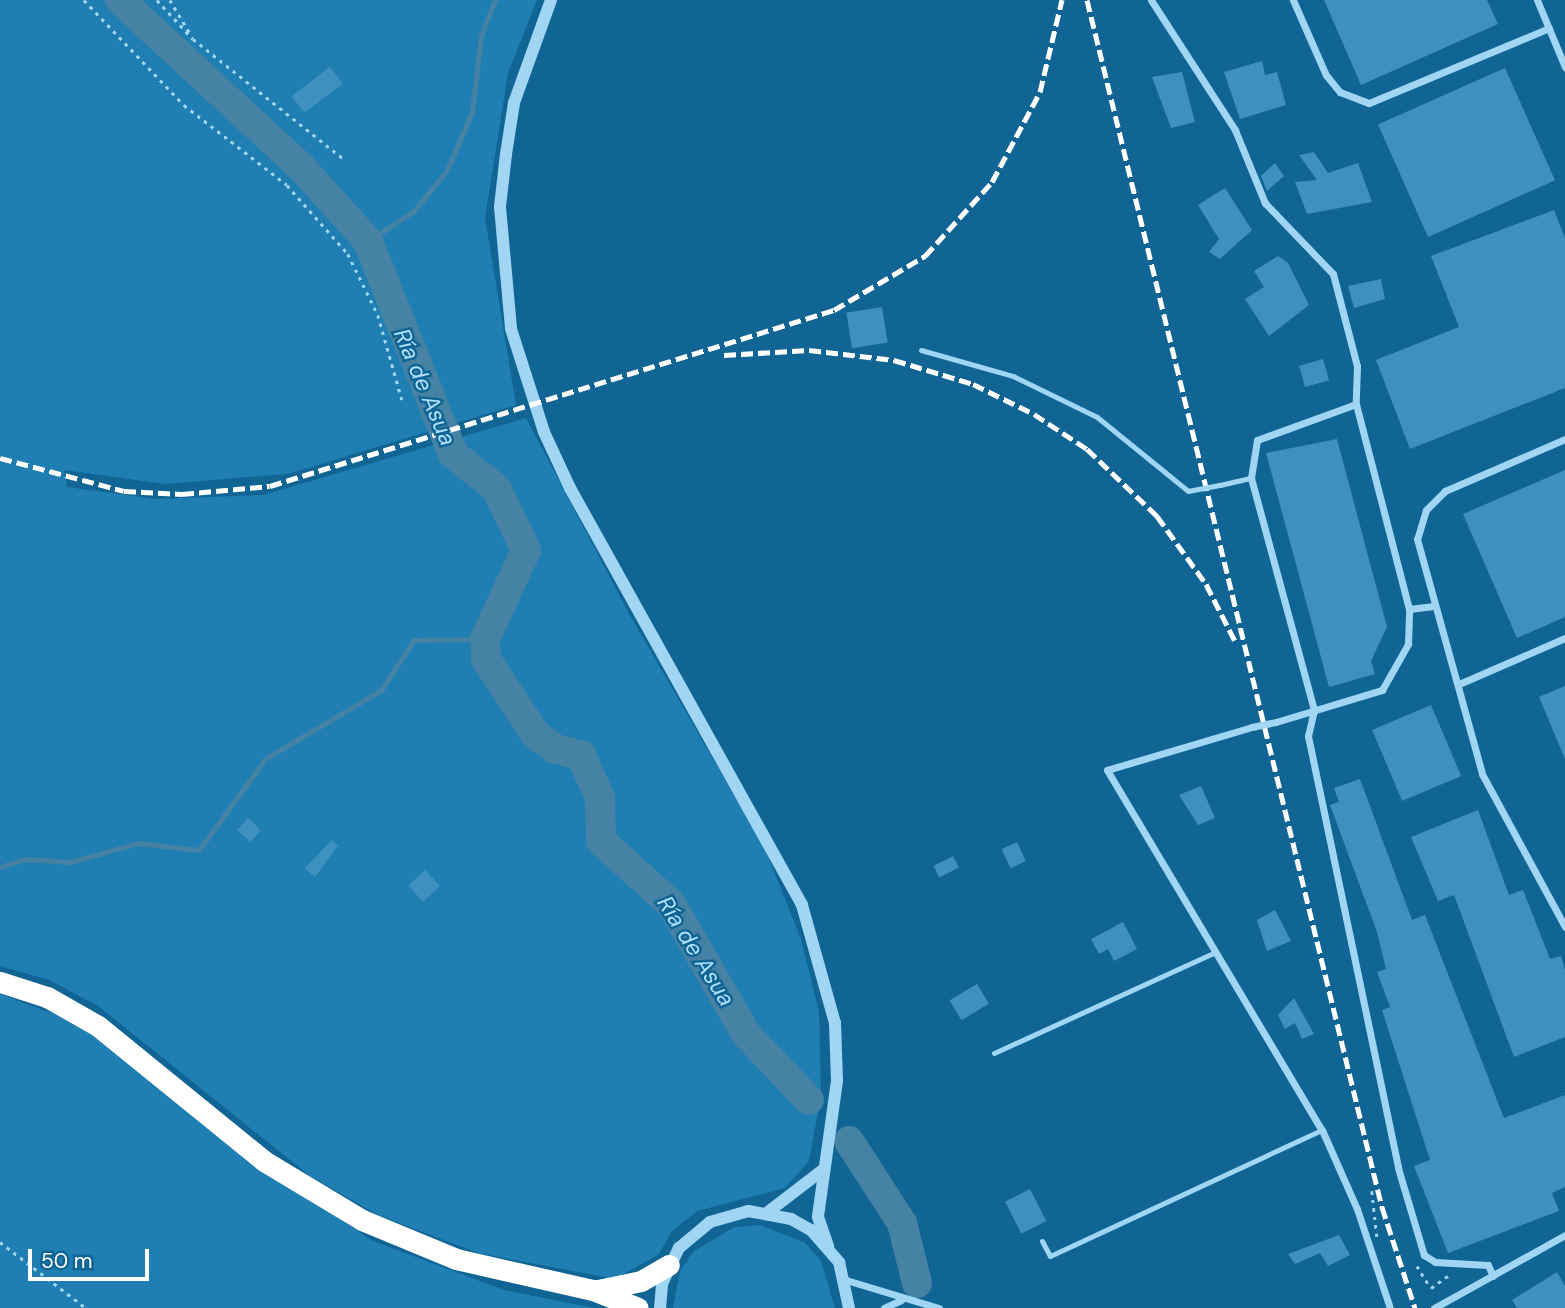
<!DOCTYPE html>
<html>
<head>
<meta charset="utf-8">
<style>
	body { margin:0 }
	#map { position:relative; width:1565px; height:1308px; overflow:hidden; background:#116595; font-family:"DM Sans",sans-serif }
	div>[style] { position:absolute }
	.green>* { inset:0; background:#1f7fb3 }
	.stream>* { height:5px; margin:-2.5px; padding:0 2.5px; transform-origin:2.5px; border-radius:2.5px; background:#4682a4 }
	.river>* { height:30px; margin:-15px; padding:0 15px; transform-origin:15px; border-radius:15px; background:#4682a4 }
	.building>* { inset:0; background:#3e91bf; transform-origin:0 0 }
	.path>* { height:2.5px; margin-top:-1.25px; transform-origin:0; background:repeating-linear-gradient(90deg,#a0d6f3 0 3.5px,transparent 0 8.5px) }
	.service>* { height:5px; margin:-2.5px; padding:0 2.5px; transform-origin:2.5px; border-radius:2.5px; background:#a0d6f3 }
	.minor>* { height:7px; margin:-3.5px; padding:0 3.5px; transform-origin:3.5px; border-radius:3.5px; background:#a0d6f3 }
	.tertiary>* { height:12px; margin:-6px; padding:0 6px; transform-origin:6px; border-radius:6px; background:#a0d6f3 }
	.motorway>* { height:21px; margin:-10.5px; padding:0 10.5px; transform-origin:10.5px; border-radius:10.5px; background:#fff }
	.rail>* { height:5px; margin-top:-2.5px; transform-origin:0; background:repeating-linear-gradient(90deg,#fff 0 12px,transparent 0 17px) }
	.service-bridge>* { height:5px; margin:-2.5px; padding:0 2.5px; transform-origin:2.5px; border-radius:2.5px; background:#a0d6f3 }
	.minor-bridge>* { height:7px; margin:-3.5px; padding:0 3.5px; transform-origin:3.5px; border-radius:3.5px; background:#a0d6f3 }
	span { translate:-50% -50%; white-space:nowrap; text-align:center; line-height:1.15; -webkit-text-stroke:5px #116595; paint-order:stroke }
	.water-label { font-size:23px; color:#b0e1fa; font-style:italic }
	.scale { position:absolute; left:28px; top:1249px; width:121px; height:32px; box-sizing:border-box; border:4px solid #fff; border-top:0; padding-left:9px; font-size:21px; line-height:24px; white-space:nowrap; color:#fff; -webkit-text-stroke:5px #116595; paint-order:stroke }
</style>
</head>
<body>
<div id="map">
	<div class="green">
		<i style="clip-path:polygon(0 0,537px 0,508px 73px,485px 218px,516px 405px,288px 474px,165px 484px,64px 470px,67px 487px,156px 499px,263px 495px,526px 418px,628px 612px,765px 849px,801px 939px,819px 1012px,821px 1096px,809px 1161px,785px 1188px,697px 1211px,671px 1232px,659px 1254px,615px 1279px,478px 1253px,378px 1215px,310px 1176px,98px 1006px,49px 980px,0 966px)"></i>
		<i style="clip-path:polygon(0 994px,78px 1023px,230px 1147px,373px 1241px,504px 1290px,594px 1308px,0 1308px)"></i>
		<i style="clip-path:polygon(760px 1225px,805px 1243px,821px 1261px,835px 1308px,673px 1308px,680px 1271px,694px 1251px,735px 1227px)"></i>
	</div>
	<div class="stream">
		<i style="left:368px;top:241px;width:55px;rotate:-33.1deg"></i>
		<i style="left:414px;top:211px;width:53px;rotate:-51.2deg"></i>
		<i style="left:447px;top:170px;width:63px;rotate:-66.7deg"></i>
		<i style="left:472px;top:112px;width:77px;rotate:-83.2deg"></i>
		<i style="left:481px;top:36px;width:39px;rotate:-69deg"></i>
		<i style="left:0;top:867px;width:25px;rotate:-18deg"></i>
		<i style="left:24px;top:859px;width:46px;rotate:3.7deg"></i>
		<i style="left:70px;top:862px;width:72px;rotate:-15.4deg"></i>
		<i style="left:139px;top:843px;width:60px;rotate:6.7deg"></i>
		<i style="left:199px;top:850px;width:112px;rotate:-54deg"></i>
		<i style="left:265px;top:759px;width:135px;rotate:-30.7deg"></i>
		<i style="left:381px;top:690px;width:60px;rotate:-56.6deg"></i>
		<i style="left:414px;top:640px;width:71px;rotate:-0.8deg"></i>
	</div>
	<div class="river">
		<i style="left:120px;top:0;width:248px;rotate:42.7deg"></i>
		<i style="left:302px;top:168px;width:98px;rotate:47.9deg"></i>
		<i style="left:368px;top:241px;width:229px;rotate:68.2deg"></i>
		<i style="left:453px;top:454px;width:55px;rotate:38.3deg"></i>
		<i style="left:496px;top:488px;width:69px;rotate:64.2deg"></i>
		<i style="left:526px;top:550px;width:98px;rotate:114.7deg"></i>
		<i style="left:485px;top:639px;width:20px;rotate:87deg"></i>
		<i style="left:486px;top:659px;width:90px;rotate:56.8deg"></i>
		<i style="left:535px;top:734px;width:25px;rotate:37deg"></i>
		<i style="left:555px;top:749px;width:27px;rotate:13deg"></i>
		<i style="left:581px;top:755px;width:47px;rotate:66.2deg"></i>
		<i style="left:600px;top:798px;width:43px;rotate:88.7deg"></i>
		<i style="left:601px;top:841px;width:94px;rotate:42deg"></i>
		<i style="left:671px;top:904px;width:150px;rotate:60deg"></i>
		<i style="left:746px;top:1034px;width:91px;rotate:46.3deg"></i>
		<i style="left:849px;top:1141px;width:98px;rotate:57.1deg"></i>
		<i style="left:902px;top:1223px;width:62px;rotate:76deg"></i>
	</div>
	<div class="building">
		<i style="clip-path:polygon(1324px 0,1487px 0,1498px 24px,1361px 85px)"></i>
		<i style="clip-path:polygon(1262px 61px,1265px 75px,1277px 72px,1286px 105px,1240px 119px,1224px 72px)"></i>
		<i style="left:330px;top:67px;width:21px;height:48px;rotate:53deg"></i>
		<i style="left:1505px;top:68px;width:123px;height:139px;rotate:66deg"></i>
		<i style="clip-path:polygon(1182px 72px,1195px 122px,1171px 128px,1152px 77px)"></i>
		<i style="clip-path:polygon(1314px 152px,1328px 173px,1358px 163px,1372px 202px,1307px 214px,1295px 182px,1317px 180px,1299px 155px)"></i>
		<i style="clip-path:polygon(1275px 163px,1284px 176px,1267px 191px,1261px 176px)"></i>
		<i style="clip-path:polygon(1225px 188px,1252px 230px,1220px 259px,1209px 252px,1219px 239px,1198px 205px)"></i>
		<i style="clip-path:polygon(1554px 210px,1565px 238px,1565px 388px,1410px 449px,1376px 360px,1459px 327px,1431px 256px)"></i>
		<i style="clip-path:polygon(1278px 256px,1288px 263px,1309px 305px,1269px 336px,1245px 299px,1264px 287px,1254px 271px)"></i>
		<i style="clip-path:polygon(1381px 279px,1385px 299px,1354px 308px,1348px 286px)"></i>
		<i style="left:882px;top:307px;width:36px;height:36px;rotate:81deg"></i>
		<i style="left:1323px;top:359px;width:22px;height:25px;rotate:74deg"></i>
		<i style="clip-path:polygon(1337px 439px,1387px 627px,1371px 661px,1375px 674px,1329px 687px,1266px 453px)"></i>
		<i style="clip-path:polygon(1565px 470px,1565px 617px,1517px 638px,1463px 514px)"></i>
		<i style="clip-path:polygon(1565px 686px,1565px 759px,1539px 697px)"></i>
		<i style="left:1431px;top:705px;width:77px;height:64px;rotate:67deg"></i>
		<i style="clip-path:polygon(1360px 779px,1412px 920px,1425px 915px,1504px 1118px,1565px 1095px,1565px 1187px,1552px 1193px,1559px 1211px,1448px 1253px,1414px 1166px,1430px 1160px,1382px 1010px,1390px 1007px,1377px 972px,1386px 969px,1377px 932px,1330px 805px,1339px 802px,1334px 788px)"></i>
		<i style="clip-path:polygon(1201px 786px,1215px 818px,1198px 825px,1179px 795px)"></i>
		<i style="clip-path:polygon(1478px 810px,1509px 895px,1523px 890px,1550px 959px,1561px 956px,1565px 970px,1565px 1037px,1514px 1057px,1454px 895px,1438px 901px,1411px 837px)"></i>
		<i style="left:248px;top:818px;width:18px;height:16px;rotate:43deg"></i>
		<i style="clip-path:polygon(332px 840px,338px 845px,315px 877px,305px 868px)"></i>
		<i style="left:1017px;top:842px;width:21px;height:17px;rotate:65deg"></i>
		<i style="left:953px;top:856px;width:13px;height:22px;rotate:63deg"></i>
		<i style="left:425px;top:870px;width:22px;height:23px;rotate:47deg"></i>
		<i style="clip-path:polygon(1275px 910px,1291px 941px,1267px 951px,1257px 920px)"></i>
		<i style="clip-path:polygon(1123px 922px,1137px 949px,1114px 961px,1108px 949px,1099px 954px,1091px 939px)"></i>
		<i style="left:977px;top:984px;width:23px;height:32px;rotate:59deg"></i>
		<i style="clip-path:polygon(1294px 998px,1314px 1034px,1302px 1039px,1295px 1023px,1285px 1029px,1278px 1015px)"></i>
		<i style="left:1030px;top:1189px;width:36px;height:28px;rotate:63deg"></i>
		<i style="clip-path:polygon(1339px 1235px,1350px 1255px,1328px 1266px,1320px 1253px,1295px 1264px,1288px 1254px)"></i>
		<i style="clip-path:polygon(1557px 1272px,1565px 1286px,1565px 1308px,1517px 1308px,1512px 1300px)"></i>
	</div>
	<div class="path">
		<i style="left:84px;top:0;width:145px;rotate:46.4deg"></i>
		<i style="left:184px;top:105px;width:130px;rotate:37.8deg"></i>
		<i style="left:287px;top:185px;width:92px;rotate:48.5deg"></i>
		<i style="left:348px;top:254px;width:68px;rotate:63.8deg"></i>
		<i style="left:378px;top:315px;width:88px;rotate:74.2deg"></i>
		<i style="left:157px;top:0;width:53px;rotate:47.3deg"></i>
		<i style="left:193px;top:39px;width:193px;rotate:38.5deg"></i>
		<i style="left:170px;top:0;width:39px;rotate:59deg"></i>
		<i style="left:1372px;top:1191px;width:46px;rotate:83.8deg"></i>
		<i style="left:0;top:1242px;width:108px;rotate:37.5deg"></i>
		<i style="left:1417px;top:1266px;width:26px;rotate:58deg"></i>
		<i style="left:1431px;top:1288px;width:24px;rotate:-36deg"></i>
	</div>
	<div class="service">
		<i style="left:921px;top:350px;width:96px;rotate:15.8deg"></i>
		<i style="left:1013px;top:376px;width:93px;rotate:26deg"></i>
		<i style="left:1097px;top:417px;width:117px;rotate:39.1deg"></i>
		<i style="left:1220px;top:485px;width:32px;rotate:-13deg"></i>
		<i style="left:994px;top:1053px;width:241px;rotate:-24.5deg"></i>
		<i style="left:1042px;top:1241px;width:17px;rotate:62deg"></i>
		<i style="left:1050px;top:1256px;width:300px;rotate:-24.9deg"></i>
	</div>
	<div class="minor">
		<i style="left:1151px;top:0;width:155px;rotate:57.1deg"></i>
		<i style="left:1235px;top:130px;width:79px;rotate:67.7deg"></i>
		<i style="left:1265px;top:203px;width:98px;rotate:46.2deg"></i>
		<i style="left:1333px;top:274px;width:95px;rotate:75.4deg"></i>
		<i style="left:1357px;top:366px;width:38px;rotate:92deg"></i>
		<i style="left:1293px;top:0;width:82px;rotate:66.3deg"></i>
		<i style="left:1326px;top:75px;width:22px;rotate:51deg"></i>
		<i style="left:1340px;top:92px;width:31px;rotate:21deg"></i>
		<i style="left:1369px;top:103px;width:195px;rotate:-22.6deg"></i>
		<i style="left:1537px;top:0;width:73px;rotate:67.3deg"></i>
		<i style="left:1565px;top:439px;width:131px;rotate:156.6deg"></i>
		<i style="left:1445px;top:491px;width:27px;rotate:135deg"></i>
		<i style="left:1426px;top:510px;width:30px;rotate:107deg"></i>
		<i style="left:1417px;top:539px;width:244px;rotate:74.5deg"></i>
		<i style="left:1482px;top:774px;width:174px;rotate:61.5deg"></i>
		<i style="left:1409px;top:609px;width:212px;rotate:-104.5deg"></i>
		<i style="left:1356px;top:404px;width:105px;rotate:160deg"></i>
		<i style="left:1257px;top:440px;width:38px;rotate:99deg"></i>
		<i style="left:1251px;top:478px;width:240px;rotate:74.8deg"></i>
		<i style="left:1314px;top:710px;width:27px;rotate:103deg"></i>
		<i style="left:1308px;top:736px;width:441px;rotate:78.2deg"></i>
		<i style="left:1398px;top:1168px;width:91px;rotate:73.4deg"></i>
		<i style="left:1424px;top:1255px;width:13px;rotate:32deg"></i>
		<i style="left:1435px;top:1262px;width:53px;rotate:3.2deg"></i>
		<i style="left:1488px;top:1265px;width:12px;rotate:66deg"></i>
		<i style="left:1459px;top:684px;width:116px;rotate:-23.5deg"></i>
		<i style="left:1276px;top:722px;width:111px;rotate:-16.8deg"></i>
		<i style="left:1382px;top:690px;width:53px;rotate:-60.5deg"></i>
		<i style="left:1408px;top:644px;width:35px;rotate:-88deg"></i>
		<i style="left:1409px;top:609px;width:23px;rotate:-7deg"></i>
		<i style="left:1252px;top:727px;width:151px;rotate:163.5deg"></i>
		<i style="left:1107px;top:770px;width:419px;rotate:59.2deg"></i>
		<i style="left:1322px;top:1130px;width:86px;rotate:66.1deg"></i>
		<i style="left:1357px;top:1209px;width:104px;rotate:71.6deg"></i>
		<i style="left:846px;top:1280px;width:97px;rotate:16.8deg"></i>
		<i style="left:884px;top:1308px;width:19px;rotate:-25deg"></i>
		<i style="left:1434px;top:1308px;width:150px;rotate:-29.1deg"></i>
	</div>
	<div class="tertiary">
		<i style="left:551px;top:0;width:109px;rotate:109.8deg"></i>
		<i style="left:514px;top:103px;width:52px;rotate:98.9deg"></i>
		<i style="left:506px;top:154px;width:53px;rotate:96.5deg"></i>
		<i style="left:500px;top:207px;width:122px;rotate:84.8deg"></i>
		<i style="left:511px;top:329px;width:108px;rotate:72.2deg"></i>
		<i style="left:544px;top:432px;width:62px;rotate:65.1deg"></i>
		<i style="left:570px;top:488px;width:477px;rotate:60.9deg"></i>
		<i style="left:802px;top:905px;width:123px;rotate:74.4deg"></i>
		<i style="left:835px;top:1023px;width:58px;rotate:88deg"></i>
		<i style="left:837px;top:1081px;width:137px;rotate:98deg"></i>
		<i style="left:818px;top:1217px;width:31px;rotate:71deg"></i>
		<i style="left:768px;top:1212px;width:71px;rotate:-37.5deg"></i>
		<i style="left:660px;top:1308px;width:24px;rotate:-85deg"></i>
		<i style="left:662px;top:1284px;width:40px;rotate:-65deg"></i>
		<i style="left:679px;top:1248px;width:40px;rotate:-40deg"></i>
		<i style="left:710px;top:1222px;width:40px;rotate:-16deg"></i>
		<i style="left:748px;top:1211px;width:44px;rotate:10.5deg"></i>
		<i style="left:791px;top:1219px;width:23px;rotate:29deg"></i>
		<i style="left:811px;top:1230px;width:43px;rotate:48.8deg"></i>
		<i style="left:839px;top:1262px;width:47px;rotate:77.7deg"></i>
	</div>
	<div class="motorway">
		<i style="left:0;top:982px;width:49px;rotate:17.7deg"></i>
		<i style="left:47px;top:997px;width:59px;rotate:29.6deg"></i>
		<i style="left:98px;top:1026px;width:214px;rotate:39.1deg"></i>
		<i style="left:264px;top:1161px;width:114px;rotate:31deg"></i>
		<i style="left:362px;top:1220px;width:102px;rotate:22.5deg"></i>
		<i style="left:456px;top:1259px;width:140px;rotate:12.8deg"></i>
		<i style="left:593px;top:1290px;width:48px;rotate:21.8deg"></i>
		<i style="left:598px;top:1290px;width:44px;rotate:-11.8deg"></i>
		<i style="left:641px;top:1281px;width:32px;rotate:-30deg"></i>
	</div>
	<div class="rail">
		<i style="left:1087px;top:0;width:1243px;rotate:76.27deg"></i>
		<i style="left:1382px;top:1207px;width:106px;rotate:71.9deg"></i>
		<i style="left:724px;top:355px;width:85px;rotate:-3.4deg"></i>
		<i style="left:809px;top:350px;width:86px;rotate:6.7deg"></i>
		<i style="left:894px;top:360px;width:83px;rotate:16.9deg"></i>
		<i style="left:973px;top:384px;width:68px;rotate:26.2deg"></i>
		<i style="left:1034px;top:414px;width:64px;rotate:33.4deg"></i>
		<i style="left:1087px;top:449px;width:97px;rotate:43.7deg"></i>
		<i style="left:1157px;top:516px;width:84px;rotate:54.2deg"></i>
		<i style="left:1206px;top:584px;width:64px;rotate:63deg"></i>
		<i style="left:0;top:458px;width:128px;rotate:14.9deg"></i>
		<i style="left:124px;top:491px;width:58px;rotate:3deg"></i>
		<i style="left:182px;top:494px;width:88px;rotate:-5.2deg"></i>
		<i style="left:270px;top:486px;width:591px;rotate:-17.33deg"></i>
		<i style="left:834px;top:310px;width:106px;rotate:-30.7deg"></i>
		<i style="left:925px;top:256px;width:100px;rotate:-47.8deg"></i>
		<i style="left:992px;top:182px;width:102px;rotate:-61.9deg"></i>
		<i style="left:1040px;top:92px;width:95px;rotate:-76.6deg"></i>
	</div>
	<div class="service-bridge">
		<i style="left:1188px;top:491px;width:33px;rotate:-11deg"></i>
	</div>
	<div class="minor-bridge">
		<i style="left:1252px;top:727px;width:25px;rotate:-12deg"></i>
	</div>
	<div class="water-label">
		<span style="left:425px;top:387px;rotate:67deg">Ría de Asua</span>
		<span style="left:696px;top:951px;rotate:58deg">Ría de Asua</span>
	</div>
	<div class="scale">50 m</div>
</div>
</body>
</html>
